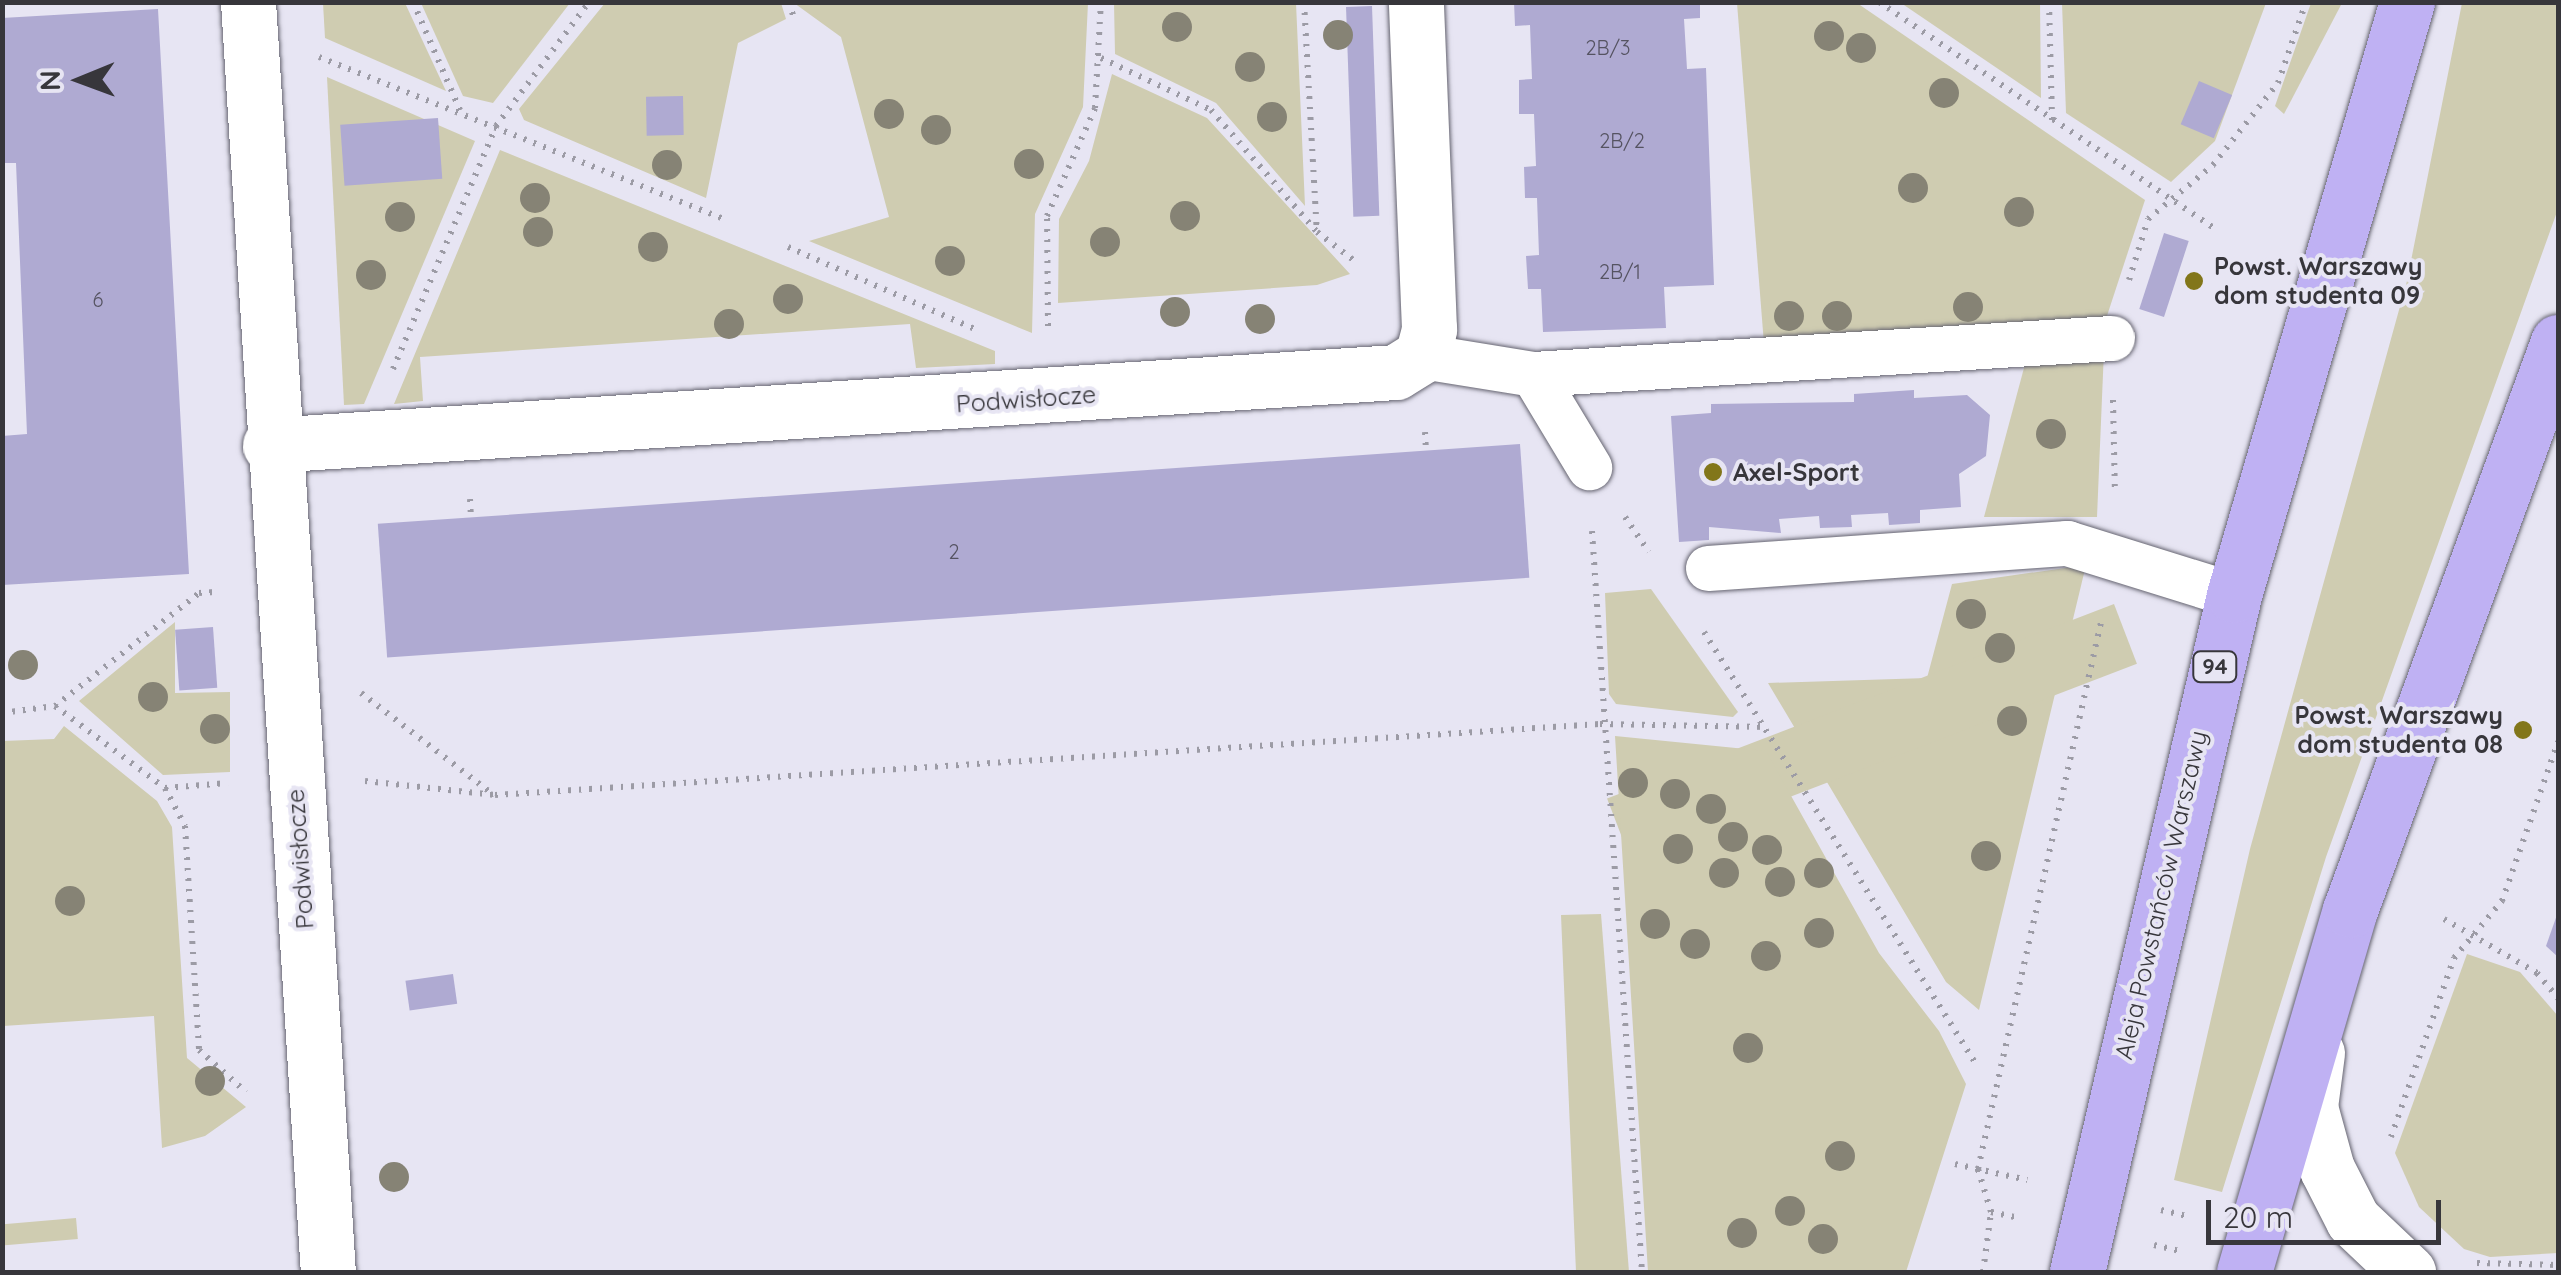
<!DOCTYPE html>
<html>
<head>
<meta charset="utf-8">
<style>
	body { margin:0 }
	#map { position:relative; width:2561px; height:1275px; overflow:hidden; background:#e7e5f3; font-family:Quicksand,sans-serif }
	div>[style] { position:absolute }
	.green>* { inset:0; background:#cfccb1; transform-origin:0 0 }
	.building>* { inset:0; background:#afaad2; transform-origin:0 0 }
	.path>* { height:6px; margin-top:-3px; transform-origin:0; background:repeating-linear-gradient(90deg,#9c9ba5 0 2.5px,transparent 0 10.5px) }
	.roads { filter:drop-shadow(0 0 2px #666571) drop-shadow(0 0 2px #666571) }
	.lane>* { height:45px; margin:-22.5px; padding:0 22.5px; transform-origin:22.5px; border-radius:22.5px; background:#fff }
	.street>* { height:55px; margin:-27.5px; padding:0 27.5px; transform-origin:27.5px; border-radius:27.5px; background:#fff }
	.secondary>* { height:55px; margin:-27.5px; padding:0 27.5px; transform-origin:27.5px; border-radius:27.5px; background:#fff }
	.primary>* { height:55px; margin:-27.5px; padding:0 27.5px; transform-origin:27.5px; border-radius:27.5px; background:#bfb1f3 }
	.trees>* { width:30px; height:30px; margin:-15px; border-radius:50%; background:#868375 }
	.dots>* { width:28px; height:28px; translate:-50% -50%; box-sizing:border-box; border:5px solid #e7e5f3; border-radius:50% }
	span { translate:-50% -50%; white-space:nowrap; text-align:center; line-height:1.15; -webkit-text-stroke:8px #e7e5f3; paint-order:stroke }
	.number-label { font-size:20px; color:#555361 }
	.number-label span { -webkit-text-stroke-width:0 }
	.shield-label span { padding:2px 8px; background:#e7e5f3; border:2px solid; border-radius:8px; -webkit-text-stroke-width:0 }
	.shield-label { font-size:22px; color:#37363b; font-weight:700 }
	.poi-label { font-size:25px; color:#37363b; font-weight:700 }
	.left { translate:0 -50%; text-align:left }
	.right { translate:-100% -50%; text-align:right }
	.street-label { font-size:25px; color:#37363b }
	.frame { position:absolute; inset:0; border:5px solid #37363b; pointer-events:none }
	.north { position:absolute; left:30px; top:30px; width:100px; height:100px; -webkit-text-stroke:8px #e7e5f3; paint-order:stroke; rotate:269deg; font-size:28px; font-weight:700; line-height:40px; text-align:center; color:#37363b }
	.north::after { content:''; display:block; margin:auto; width:35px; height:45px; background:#37363b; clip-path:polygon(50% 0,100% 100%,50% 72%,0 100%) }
	.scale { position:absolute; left:2206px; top:1200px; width:235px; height:45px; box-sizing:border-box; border:5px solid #37363b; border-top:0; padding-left:12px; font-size:30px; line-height:35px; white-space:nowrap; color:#37363b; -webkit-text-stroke:8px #e7e5f3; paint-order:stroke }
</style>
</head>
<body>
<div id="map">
	<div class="green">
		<i style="clip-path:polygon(323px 3px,405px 3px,446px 91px,325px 38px)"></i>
		<i style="clip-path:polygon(421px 3px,570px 3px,493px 103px,463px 96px)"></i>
		<i style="clip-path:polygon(605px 3px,781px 3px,786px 19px,738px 43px,706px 198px,524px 120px,519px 109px)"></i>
		<i style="clip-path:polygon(794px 3px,1088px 3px,1083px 107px,1035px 214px,1032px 333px,809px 241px,889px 217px,841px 37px)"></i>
		<i style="clip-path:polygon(1114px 3px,1296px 3px,1305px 206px,1216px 103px,1115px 54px)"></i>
		<i style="clip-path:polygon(1737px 3px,1857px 3px,2145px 200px,2104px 325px,1764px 344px)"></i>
		<i style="clip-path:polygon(1901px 3px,2040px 3px,2041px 98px)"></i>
		<i style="clip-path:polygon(2062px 3px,2266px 3px,2215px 141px,2171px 182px,2066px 113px)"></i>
		<i style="clip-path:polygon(2311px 3px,2342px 3px,2284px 114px,2275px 106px)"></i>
		<i style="clip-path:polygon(2462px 3px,2558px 3px,2558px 209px,2326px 857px,2222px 1192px,2174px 1180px,2250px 849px,2407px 281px)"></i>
		<i style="clip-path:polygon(1112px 74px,1207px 118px,1350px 274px,1317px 285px,1058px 303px,1059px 219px,1089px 161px)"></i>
		<i style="clip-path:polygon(327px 77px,475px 141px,364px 404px,344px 405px)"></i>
		<i style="clip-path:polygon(500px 150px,995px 351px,995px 364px,916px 368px,910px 324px,420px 357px,423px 401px,394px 404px)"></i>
		<i style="clip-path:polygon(2104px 350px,2097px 517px,1984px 517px,2028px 353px)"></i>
		<i style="clip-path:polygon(2086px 565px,1979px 1010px,1946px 982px,1768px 683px,1927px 678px,1952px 584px)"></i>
		<i style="clip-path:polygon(1651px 589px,1738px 712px,1733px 717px,1616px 704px,1609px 694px,1605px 593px)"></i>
		<i style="left:2114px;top:604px;width:64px;height:543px;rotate:69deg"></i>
		<i style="clip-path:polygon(175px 622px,175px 693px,230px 692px,230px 772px,163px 775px,79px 701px)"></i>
		<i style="clip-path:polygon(64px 726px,157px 801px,172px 827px,187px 1058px,246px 1107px,205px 1136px,162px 1148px,154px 1016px,3px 1026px,3px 741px,54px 739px)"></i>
		<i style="clip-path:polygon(1615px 736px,1766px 751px,1879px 953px,1939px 1031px,1966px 1084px,1906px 1272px,1648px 1272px)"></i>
		<i style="clip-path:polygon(1601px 914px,1629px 1272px,1576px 1272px,1561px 915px)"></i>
		<i style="clip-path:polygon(2467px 954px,2520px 972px,2558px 1016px,2558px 1253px,2490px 1257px,2464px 1249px,2419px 1207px,2395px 1153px)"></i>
		<i style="left:76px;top:1218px;width:21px;height:73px;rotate:85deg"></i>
	</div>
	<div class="building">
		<i style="clip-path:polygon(1514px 2px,1700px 2px,1700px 18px,1684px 19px,1687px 69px,1706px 68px,1714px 285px,1664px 287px,1666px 328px,1543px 332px,1541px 289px,1528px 289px,1526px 256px,1539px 255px,1537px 198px,1525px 198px,1524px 167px,1536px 166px,1534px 114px,1519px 114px,1519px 80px,1532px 79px,1530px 25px,1515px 26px)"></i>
		<i style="left:1372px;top:6px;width:210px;height:26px;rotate:88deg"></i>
		<i style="clip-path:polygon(158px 9px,189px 574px,2px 585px,2px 436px,27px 434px,16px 163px,2px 163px,2px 18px)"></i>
		<i style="left:2199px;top:81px;width:36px;height:47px;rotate:23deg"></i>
		<i style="left:683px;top:96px;width:39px;height:37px;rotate:89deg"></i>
		<i style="left:438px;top:118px;width:61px;height:98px;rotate:86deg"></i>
		<i style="left:2164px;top:233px;width:26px;height:80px;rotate:18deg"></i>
		<i style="clip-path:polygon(1914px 390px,1914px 398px,1967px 395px,1990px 415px,1986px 456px,1959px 474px,1961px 507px,1920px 510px,1920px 523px,1889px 525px,1888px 513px,1851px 515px,1852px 527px,1820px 528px,1819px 516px,1779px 519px,1781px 533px,1709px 527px,1709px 540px,1679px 542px,1671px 416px,1711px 413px,1711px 404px,1854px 402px,1854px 394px)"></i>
		<i style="left:1520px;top:444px;width:134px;height:1145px;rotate:86deg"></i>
		<i style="left:213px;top:627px;width:61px;height:38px;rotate:86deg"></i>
		<i style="clip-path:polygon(2558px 912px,2558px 957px,2546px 946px)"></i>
		<i style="left:453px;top:974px;width:30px;height:48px;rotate:82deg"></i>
	</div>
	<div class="path">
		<i style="left:413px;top:2px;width:118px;rotate:66.5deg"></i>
		<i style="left:789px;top:2px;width:17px;rotate:73deg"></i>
		<i style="left:1304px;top:2px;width:230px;rotate:86.8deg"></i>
		<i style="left:1317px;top:232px;width:49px;rotate:37.6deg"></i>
		<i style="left:1879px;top:2px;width:408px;rotate:34deg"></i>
		<i style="left:2049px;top:2px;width:118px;rotate:88.5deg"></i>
		<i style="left:319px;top:57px;width:434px;rotate:21.8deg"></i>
		<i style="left:1101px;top:58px;width:122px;rotate:25.3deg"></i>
		<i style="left:1211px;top:110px;width:160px;rotate:49deg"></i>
		<i style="left:788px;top:247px;width:204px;rotate:23.7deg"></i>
		<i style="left:2129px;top:280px;width:64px;rotate:-72.7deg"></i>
		<i style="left:2148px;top:219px;width:85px;rotate:-39.7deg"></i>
		<i style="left:2213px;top:165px;width:105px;rotate:-51.6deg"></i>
		<i style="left:2278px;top:83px;width:86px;rotate:-70.9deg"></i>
		<i style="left:1048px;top:326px;width:110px;rotate:-90.5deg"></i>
		<i style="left:1047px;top:216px;width:118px;rotate:-66deg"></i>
		<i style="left:1095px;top:108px;width:106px;rotate:-86.8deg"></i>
		<i style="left:393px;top:369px;width:264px;rotate:-67deg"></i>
		<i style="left:496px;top:126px;width:155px;rotate:-53.1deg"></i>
		<i style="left:2113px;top:400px;width:92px;rotate:88.8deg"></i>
		<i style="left:1425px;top:432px;width:18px;rotate:87deg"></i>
		<i style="left:470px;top:499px;width:18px;rotate:87deg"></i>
		<i style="left:1625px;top:517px;width:42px;rotate:55.6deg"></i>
		<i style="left:1592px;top:531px;width:743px;rotate:86.14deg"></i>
		<i style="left:1704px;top:632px;width:510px;rotate:57.8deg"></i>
		<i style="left:361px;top:693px;width:168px;rotate:37.5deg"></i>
		<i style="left:55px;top:706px;width:183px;rotate:-38.1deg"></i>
		<i style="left:199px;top:593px;width:16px;rotate:-4deg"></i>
		<i style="left:2px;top:713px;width:53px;rotate:-7.5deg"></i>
		<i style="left:55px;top:706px;width:137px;rotate:36.7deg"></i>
		<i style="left:165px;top:788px;width:63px;rotate:-4.5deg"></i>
		<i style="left:365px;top:781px;width:131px;rotate:6.1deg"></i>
		<i style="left:495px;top:795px;width:1107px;rotate:-3.68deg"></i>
		<i style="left:1600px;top:724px;width:168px;rotate:1deg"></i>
		<i style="left:165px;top:788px;width:43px;rotate:62.2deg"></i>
		<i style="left:185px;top:826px;width:224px;rotate:86.4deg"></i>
		<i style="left:199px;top:1050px;width:63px;rotate:41.8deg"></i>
		<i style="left:2444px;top:919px;width:108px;rotate:30.1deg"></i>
		<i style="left:2537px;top:973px;width:33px;rotate:50deg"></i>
		<i style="left:2391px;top:1137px;width:190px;rotate:-70.6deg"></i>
		<i style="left:2454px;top:958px;width:75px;rotate:-49.9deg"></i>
		<i style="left:2502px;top:901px;width:169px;rotate:-70.6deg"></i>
		<i style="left:1955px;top:1164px;width:74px;rotate:12.5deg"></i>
		<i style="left:2161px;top:1210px;width:28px;rotate:13deg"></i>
		<i style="left:1991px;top:1212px;width:45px;rotate:-106.8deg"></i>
		<i style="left:1978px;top:1169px;width:565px;rotate:-77.32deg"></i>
		<i style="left:2154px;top:1245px;width:28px;rotate:13deg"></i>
		<i style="left:2477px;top:1263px;width:81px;rotate:1.4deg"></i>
		<i style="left:1983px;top:1272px;width:61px;rotate:-82.4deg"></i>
		<i style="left:1991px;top:1212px;width:30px;rotate:12deg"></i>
	</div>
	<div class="roads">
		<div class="lane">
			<i style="left:1422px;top:356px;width:112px;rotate:9.2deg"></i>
			<i style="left:1533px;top:374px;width:109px;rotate:58.9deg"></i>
			<i style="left:1533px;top:374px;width:580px;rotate:-3.56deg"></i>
			<i style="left:1708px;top:568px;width:360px;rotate:-4deg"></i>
			<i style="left:2067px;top:543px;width:175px;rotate:17.3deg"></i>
		</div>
		<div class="street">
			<i style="left:248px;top:2px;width:1273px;rotate:86.4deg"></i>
			<i style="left:270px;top:445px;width:1128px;rotate:-3.71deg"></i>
			<i style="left:1396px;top:372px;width:31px;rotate:-32deg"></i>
			<i style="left:1422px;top:356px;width:28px;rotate:-75deg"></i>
			<i style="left:1429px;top:329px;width:327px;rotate:-92.3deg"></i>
		</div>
		<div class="secondary">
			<i style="left:2317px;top:1053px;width:54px;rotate:97.4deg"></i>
			<i style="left:2310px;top:1107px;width:64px;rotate:74.7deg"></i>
			<i style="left:2327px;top:1169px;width:57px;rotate:63deg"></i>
			<i style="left:2353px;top:1220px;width:76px;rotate:43.4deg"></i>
		</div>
		<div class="primary">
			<i style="left:2077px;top:1272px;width:695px;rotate:-76.94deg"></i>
			<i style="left:2234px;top:595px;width:618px;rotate:-73.74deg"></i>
			<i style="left:2244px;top:1272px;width:377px;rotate:-73.7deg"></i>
			<i style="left:2350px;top:910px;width:605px;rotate:-69.89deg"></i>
		</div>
	</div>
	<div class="trees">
		<i style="left:1177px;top:27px"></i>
		<i style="left:1338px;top:35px"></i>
		<i style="left:1829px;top:36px"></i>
		<i style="left:1861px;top:48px"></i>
		<i style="left:1250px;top:67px"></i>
		<i style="left:1944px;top:93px"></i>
		<i style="left:889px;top:114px"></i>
		<i style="left:1272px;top:117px"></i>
		<i style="left:936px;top:130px"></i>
		<i style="left:1029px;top:164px"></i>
		<i style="left:667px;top:165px"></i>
		<i style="left:1913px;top:188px"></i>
		<i style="left:535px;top:198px"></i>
		<i style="left:2019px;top:212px"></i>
		<i style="left:1185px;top:216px"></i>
		<i style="left:400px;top:217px"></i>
		<i style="left:538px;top:232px"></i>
		<i style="left:1105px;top:242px"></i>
		<i style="left:653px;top:247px"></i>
		<i style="left:950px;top:261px"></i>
		<i style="left:371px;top:275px"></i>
		<i style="left:788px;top:299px"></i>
		<i style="left:1968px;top:307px"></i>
		<i style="left:1175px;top:312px"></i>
		<i style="left:1789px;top:316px"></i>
		<i style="left:1837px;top:316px"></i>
		<i style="left:1260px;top:319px"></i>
		<i style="left:729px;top:324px"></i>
		<i style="left:2051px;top:434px"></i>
		<i style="left:1971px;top:614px"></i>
		<i style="left:2000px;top:648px"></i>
		<i style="left:23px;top:665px"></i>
		<i style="left:153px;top:697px"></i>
		<i style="left:2012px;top:721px"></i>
		<i style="left:215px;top:729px"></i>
		<i style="left:1633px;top:783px"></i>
		<i style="left:1675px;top:794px"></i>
		<i style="left:1711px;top:809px"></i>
		<i style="left:1733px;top:837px"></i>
		<i style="left:1678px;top:849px"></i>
		<i style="left:1767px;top:850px"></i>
		<i style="left:1986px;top:856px"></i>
		<i style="left:1724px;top:873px"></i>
		<i style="left:1819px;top:873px"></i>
		<i style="left:1780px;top:882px"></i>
		<i style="left:70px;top:901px"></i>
		<i style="left:1655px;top:924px"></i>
		<i style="left:1819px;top:933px"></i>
		<i style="left:1695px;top:944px"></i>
		<i style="left:1766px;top:956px"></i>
		<i style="left:1748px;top:1048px"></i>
		<i style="left:210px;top:1081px"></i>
		<i style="left:1840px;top:1156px"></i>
		<i style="left:394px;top:1177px"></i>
		<i style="left:1790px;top:1211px"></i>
		<i style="left:1742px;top:1233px"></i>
		<i style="left:1823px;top:1239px"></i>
	</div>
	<div class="dots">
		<i style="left:2194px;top:281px;background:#82761a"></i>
		<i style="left:1713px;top:472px;background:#82761a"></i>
		<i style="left:2523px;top:730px;background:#82761a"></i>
	</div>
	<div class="number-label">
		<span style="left:1608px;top:47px">2B/3</span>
		<span style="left:1622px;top:140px">2B/2</span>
		<span style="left:1620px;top:271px">2B/1</span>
		<span style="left:98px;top:299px">6</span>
		<span style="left:954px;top:551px">2</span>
	</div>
	<div class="shield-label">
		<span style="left:2215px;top:667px">94</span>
	</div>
	<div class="poi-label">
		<span class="left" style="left:2214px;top:281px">Powst. Warszawy<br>dom studenta 09</span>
		<span class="left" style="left:1733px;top:472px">Axel-Sport</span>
		<span class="right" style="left:2503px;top:730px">Powst. Warszawy<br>dom studenta 08</span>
	</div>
	<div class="street-label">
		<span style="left:1026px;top:399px;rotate:-4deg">Podwisłocze</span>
		<span style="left:300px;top:859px;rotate:-94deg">Podwisłocze</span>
		<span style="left:2161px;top:895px;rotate:-77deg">Aleja Powstańców Warszawy</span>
	</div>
	<div class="frame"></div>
	<div class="north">N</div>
	<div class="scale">20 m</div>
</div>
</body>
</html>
